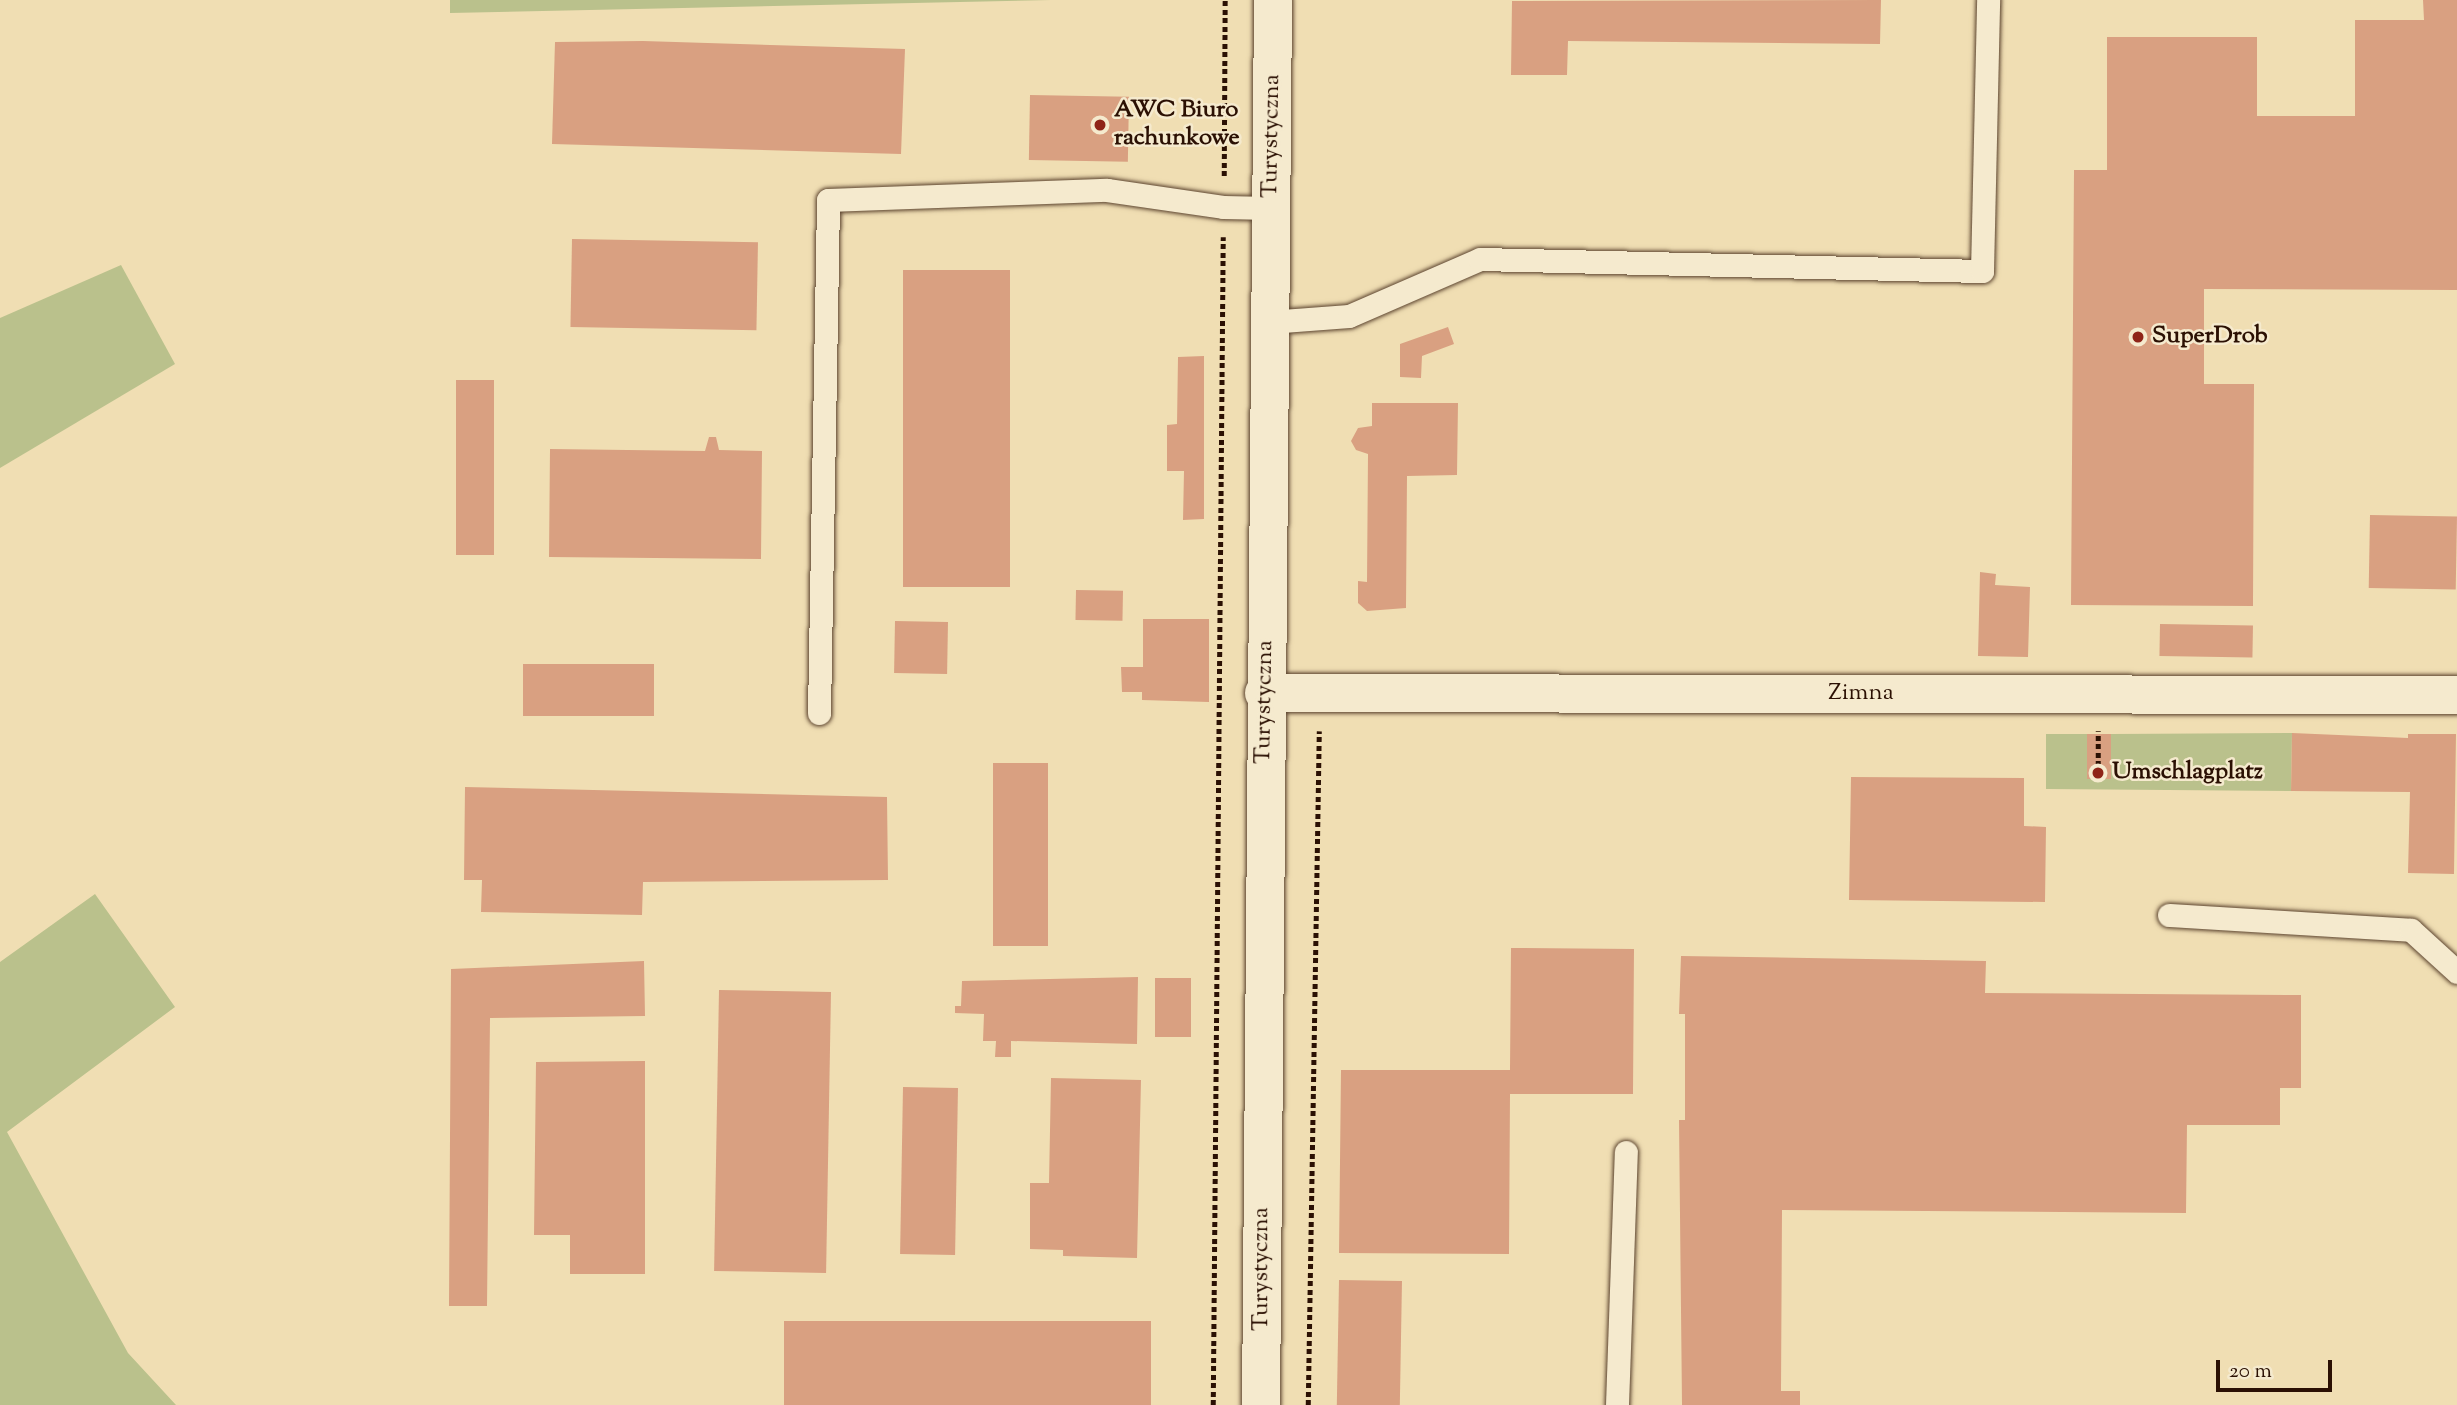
<!DOCTYPE html>
<html>
<head>
<meta charset="utf-8">
<style>
	body { margin:0 }
	#map { position:relative; width:2457px; height:1405px; overflow:hidden; background:#f0deb3; font-family:"Sorts Mill Goudy",serif }
	div>[style] { position:absolute }
	.green>* { inset:0; background:#bac18c }
	.building>* { inset:0; background:#d9a081; transform-origin:0 0 }
	.path>* { height:4.5px; margin-top:-2.25px; transform-origin:0; background:repeating-linear-gradient(90deg,#2b1003 0 5px,transparent 0 8.5px) }
	.roads { filter:drop-shadow(0 0 2px #5c442f) drop-shadow(0 0 2px #5c442f) }
	.lane>* { height:23px; margin:-11.5px; padding:0 11.5px; transform-origin:11.5px; border-radius:11.5px; background:#f5eace }
	.street>* { height:38px; margin:-19px; padding:0 19px; transform-origin:19px; border-radius:19px; background:#f5eace }
	.secondary>* { height:38px; margin:-19px; padding:0 19px; transform-origin:19px; border-radius:19px; background:#f5eace }
	.dots>* { width:19px; height:19px; translate:-50% -50%; box-sizing:border-box; border:4px solid #f5eace; border-radius:50% }
	span { translate:-50% -50%; white-space:nowrap; text-align:center; line-height:1.15; -webkit-text-stroke:5px #f5eace; paint-order:stroke }
	.poi-label { font-size:24px; color:#2b1003; font-weight:700 }
	.left { translate:0 -50%; text-align:left }
	.street-label { font-size:24px; color:#2b1003 }
	.scale { position:absolute; left:2216px; top:1360px; width:116px; height:32px; box-sizing:border-box; border:4px solid #2b1003; border-top:0; padding-left:9px; font-size:21px; line-height:24px; white-space:nowrap; color:#2b1003; -webkit-text-stroke:5px #f5eace; paint-order:stroke }
</style>
</head>
<body>
<div id="map">
	<div class="green">
		<i style="clip-path:polygon(450px 0,1051px 0,450px 13px)"></i>
		<i style="clip-path:polygon(121px 265px,175px 364px,0 468px,0 318px)"></i>
		<i style="clip-path:polygon(2292px 733px,2291px 791px,2046px 789px,2046px 734px,2087px 734px,2087px 779px,2110px 779px,2111px 734px)"></i>
		<i style="clip-path:polygon(95px 894px,175px 1007px,7px 1132px,128px 1353px,176px 1405px,0 1405px,0 962px)"></i>
	</div>
	<div class="building">
		<i style="clip-path:polygon(1881px 0,1880px 44px,1568px 41px,1567px 75px,1511px 75px,1512px 1px)"></i>
		<i style="clip-path:polygon(2423px 0,2457px 0,2457px 290px,2204px 289px,2204px 384px,2254px 384px,2253px 606px,2071px 605px,2074px 170px,2107px 170px,2107px 37px,2257px 37px,2257px 116px,2355px 116px,2355px 20px,2424px 20px)"></i>
		<i style="clip-path:polygon(643px 41px,905px 49px,901px 154px,552px 144px,555px 42px)"></i>
		<i style="left:1030px;top:95px;width:99px;height:65px;rotate:1deg"></i>
		<i style="left:572px;top:239px;width:186px;height:88px;rotate:1deg"></i>
		<i style="left:903px;top:270px;width:107px;height:317px"></i>
		<i style="clip-path:polygon(1448px 327px,1454px 344px,1422px 356px,1421px 378px,1400px 377px,1400px 344px)"></i>
		<i style="clip-path:polygon(1204px 356px,1204px 519px,1183px 520px,1184px 471px,1167px 471px,1167px 425px,1177px 424px,1178px 357px)"></i>
		<i style="left:456px;top:380px;width:38px;height:175px"></i>
		<i style="clip-path:polygon(1372px 403px,1458px 403px,1457px 475px,1407px 476px,1406px 608px,1367px 611px,1358px 603px,1358px 581px,1367px 582px,1368px 454px,1356px 450px,1351px 441px,1358px 428px,1372px 426px)"></i>
		<i style="clip-path:polygon(709px 437px,716px 437px,719px 450px,762px 451px,761px 559px,549px 557px,550px 449px,705px 451px)"></i>
		<i style="left:2370px;top:515px;width:87px;height:73px;rotate:1deg"></i>
		<i style="clip-path:polygon(1980px 572px,1996px 574px,1995px 585px,2030px 587px,2028px 657px,1978px 656px)"></i>
		<i style="left:1076px;top:590px;width:47px;height:30px;rotate:1deg"></i>
		<i style="clip-path:polygon(1143px 619px,1209px 619px,1209px 702px,1142px 700px,1142px 692px,1122px 692px,1121px 667px,1143px 667px)"></i>
		<i style="left:895px;top:621px;width:53px;height:52px;rotate:1deg"></i>
		<i style="left:2160px;top:624px;width:93px;height:32px;rotate:1deg"></i>
		<i style="left:523px;top:664px;width:131px;height:52px"></i>
		<i style="clip-path:polygon(2292px 733px,2408px 738px,2408px 734px,2456px 734px,2454px 874px,2408px 873px,2410px 792px,2291px 791px)"></i>
		<i style="left:2087px;top:734px;width:24px;height:45px"></i>
		<i style="left:993px;top:763px;width:55px;height:183px"></i>
		<i style="clip-path:polygon(1851px 777px,2024px 778px,2024px 826px,2046px 827px,2045px 902px,1849px 900px)"></i>
		<i style="clip-path:polygon(465px 787px,887px 797px,888px 880px,643px 882px,642px 915px,481px 912px,482px 880px,464px 880px)"></i>
		<i style="clip-path:polygon(1511px 948px,1634px 949px,1633px 1094px,1510px 1094px,1509px 1254px,1339px 1253px,1341px 1070px,1510px 1070px)"></i>
		<i style="clip-path:polygon(1681px 956px,1986px 961px,1985px 993px,2301px 995px,2301px 1088px,2280px 1088px,2280px 1125px,2187px 1125px,2186px 1213px,1782px 1210px,1781px 1391px,1800px 1391px,1800px 1405px,1682px 1405px,1679px 1120px,1685px 1120px,1685px 1014px,1679px 1014px)"></i>
		<i style="clip-path:polygon(644px 961px,645px 1016px,490px 1018px,487px 1306px,449px 1306px,451px 969px)"></i>
		<i style="clip-path:polygon(1138px 977px,1137px 1044px,1011px 1041px,1011px 1057px,995px 1057px,996px 1041px,983px 1041px,984px 1014px,955px 1013px,955px 1006px,961px 1006px,962px 981px)"></i>
		<i style="left:1155px;top:978px;width:36px;height:59px"></i>
		<i style="left:719px;top:990px;width:112px;height:281px;rotate:1deg"></i>
		<i style="clip-path:polygon(645px 1061px,645px 1274px,570px 1274px,570px 1235px,534px 1235px,536px 1062px)"></i>
		<i style="clip-path:polygon(1051px 1078px,1141px 1080px,1137px 1258px,1063px 1256px,1063px 1250px,1030px 1249px,1030px 1183px,1049px 1183px)"></i>
		<i style="left:903px;top:1087px;width:55px;height:167px;rotate:1deg"></i>
		<i style="left:1339px;top:1280px;width:63px;height:125px;rotate:1deg"></i>
		<i style="left:1151px;top:1321px;width:84px;height:367px;rotate:90deg"></i>
	</div>
	<div class="path">
		<i style="left:1224px;top:176px;width:176px;rotate:-89.7deg"></i>
		<i style="left:2098px;top:766px;width:35px;rotate:-90deg"></i>
		<i style="left:1213px;top:1405px;width:1168px;rotate:-89.51deg"></i>
		<i style="left:1308px;top:1405px;width:674px;rotate:-89.06deg"></i>
	</div>
	<div class="roads">
		<div class="lane">
			<i style="left:1269px;top:322px;width:80px;rotate:-4.3deg"></i>
			<i style="left:1349px;top:316px;width:143px;rotate:-23.5deg"></i>
			<i style="left:1480px;top:259px;width:502px;rotate:1.37deg"></i>
			<i style="left:1982px;top:271px;width:271px;rotate:-88.7deg"></i>
			<i style="left:819px;top:713px;width:513px;rotate:-88.99deg"></i>
			<i style="left:828px;top:200px;width:279px;rotate:-2.1deg"></i>
			<i style="left:1107px;top:190px;width:117px;rotate:8.3deg"></i>
			<i style="left:1223px;top:207px;width:48px;rotate:1.2deg"></i>
			<i style="left:2169px;top:915px;width:242px;rotate:3.5deg"></i>
			<i style="left:2411px;top:930px;width:62px;rotate:42.4deg"></i>
			<i style="left:1617px;top:1405px;width:253px;rotate:-88deg"></i>
		</div>
		<div class="street">
			<i style="left:1264px;top:693px;width:1193px;rotate:0.1deg"></i>
		</div>
		<div class="secondary">
			<i style="left:1261px;top:1405px;width:1405px;rotate:-89.51deg"></i>
		</div>
	</div>
	<div class="dots">
		<i style="left:1100px;top:125px;background:#8f2418"></i>
		<i style="left:2138px;top:337px;background:#8f2418"></i>
		<i style="left:2098px;top:773px;background:#8f2418"></i>
	</div>
	<div class="poi-label">
		<span class="left" style="left:1114px;top:125px">AWC Biuro<br>rachunkowe</span>
		<span class="left" style="left:2152px;top:337px">SuperDrob</span>
		<span class="left" style="left:2112px;top:773px">Umschlagplatz</span>
	</div>
	<div class="street-label">
		<span style="left:1272px;top:136px;rotate:-89deg">Turystyczna</span>
		<span style="left:1861px;top:694px">Zimna</span>
		<span style="left:1265px;top:702px;rotate:-89deg">Turystyczna</span>
		<span style="left:1262px;top:1269px;rotate:-90deg">Turystyczna</span>
	</div>
	<div class="scale">20 m</div>
</div>
</body>
</html>
